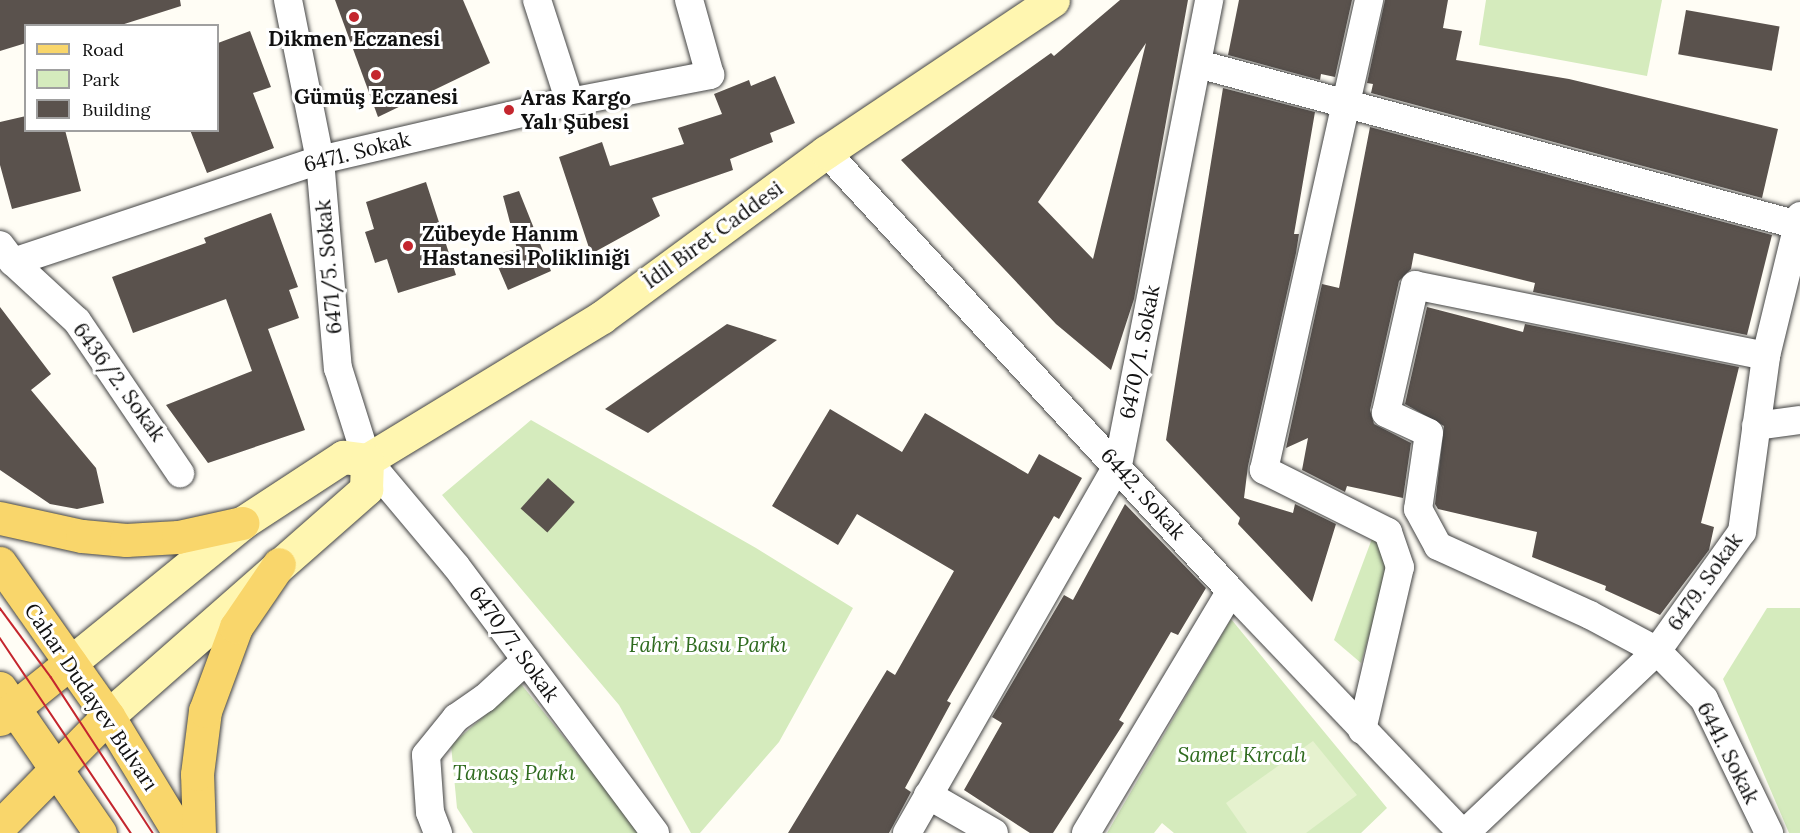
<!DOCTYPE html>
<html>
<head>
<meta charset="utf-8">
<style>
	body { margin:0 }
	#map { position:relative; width:1800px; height:833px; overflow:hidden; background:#fffdf5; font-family:Lora,serif }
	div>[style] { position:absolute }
	.green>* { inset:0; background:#d5ebbd }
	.pitch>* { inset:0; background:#e6f2cf }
	.building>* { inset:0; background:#5a524d; transform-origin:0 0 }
	.roads { filter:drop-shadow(0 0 2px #444) drop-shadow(0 0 2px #444) }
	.street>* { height:28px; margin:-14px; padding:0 14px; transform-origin:14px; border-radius:14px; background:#fff }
	.secondary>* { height:33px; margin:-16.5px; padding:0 16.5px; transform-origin:16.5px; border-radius:16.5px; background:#fff6b0 }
	.primary>* { height:33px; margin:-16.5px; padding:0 16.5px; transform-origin:16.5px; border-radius:16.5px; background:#f9d66b }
	.tram>* { height:1.5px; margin:-0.75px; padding:0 0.75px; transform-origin:0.75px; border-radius:0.75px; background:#c4262e }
	.dots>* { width:16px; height:16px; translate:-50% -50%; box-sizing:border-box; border:3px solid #fff; border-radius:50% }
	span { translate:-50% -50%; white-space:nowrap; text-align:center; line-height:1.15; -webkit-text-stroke:6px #fff; paint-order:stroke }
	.poi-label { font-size:21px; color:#111; font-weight:700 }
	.left { translate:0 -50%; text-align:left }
	.street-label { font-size:21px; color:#111 }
	.park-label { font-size:21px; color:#2f6b1f; font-style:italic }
	.legend { position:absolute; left:24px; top:24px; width:195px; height:108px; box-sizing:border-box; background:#fff; border:2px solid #a0a0a0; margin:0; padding:8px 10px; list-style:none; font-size:18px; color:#111 }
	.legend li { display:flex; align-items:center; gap:12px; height:30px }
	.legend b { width:30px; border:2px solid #a0a0a0 }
</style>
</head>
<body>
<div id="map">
	<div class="green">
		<i style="clip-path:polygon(1486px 0,1662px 0,1647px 76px,1479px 45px)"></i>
		<i style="clip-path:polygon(531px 420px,756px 548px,853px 608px,779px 742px,700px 833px,691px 833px,619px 705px,442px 495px)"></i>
		<i style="clip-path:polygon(1373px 536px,1390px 564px,1361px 663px,1334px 640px)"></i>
		<i style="clip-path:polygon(1767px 608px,1800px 608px,1800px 833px,1789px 833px,1723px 679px)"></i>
		<i style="clip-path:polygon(1231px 619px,1387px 808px,1361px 833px,1174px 833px,1162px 823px,1154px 833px,1107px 833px)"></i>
		<i style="clip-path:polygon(521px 684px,641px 833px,473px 833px,457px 808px,451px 745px)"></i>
	</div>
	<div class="pitch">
		<i style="clip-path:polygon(1313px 741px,1357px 795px,1306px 833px,1247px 833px,1226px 803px)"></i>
	</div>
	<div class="building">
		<i style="clip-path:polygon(0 0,180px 0,181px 6px,118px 26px,26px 26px,26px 43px,0 51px)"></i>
		<i style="clip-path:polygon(335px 0,463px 0,490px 63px,378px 117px)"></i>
		<i style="clip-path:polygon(evenodd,1120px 0,1188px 0,1134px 299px,1111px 370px,1056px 324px,901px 160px,1051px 53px,1054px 56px,1120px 0,1146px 43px,1093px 259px,1038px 202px,1146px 43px)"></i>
		<i style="clip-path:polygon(1239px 0,1352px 0,1335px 77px,1321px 74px,1320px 80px,1228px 55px)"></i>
		<i style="clip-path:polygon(1385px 0,1448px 0,1443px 28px,1462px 31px,1456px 60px,1569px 79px,1778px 129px,1762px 198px,1371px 93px,1373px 84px,1367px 83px)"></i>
		<i style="left:1686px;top:10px;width:95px;height:45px;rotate:10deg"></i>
		<i style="clip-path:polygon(250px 31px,271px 87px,253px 93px,274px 148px,207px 173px,190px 130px,218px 130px,218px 43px)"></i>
		<i style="clip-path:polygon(775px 76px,795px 123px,770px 133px,773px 142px,730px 159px,733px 170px,652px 198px,660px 216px,591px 254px,559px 157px,602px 142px,610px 166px,684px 144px,678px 128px,722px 114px,714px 94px,749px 80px,751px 86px)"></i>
		<i style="clip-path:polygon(1223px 88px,1315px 112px,1294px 234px,1299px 234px,1296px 253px,1248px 466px,1244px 498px,1293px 513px,1295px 504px,1336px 524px,1312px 602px,1238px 524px,1240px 518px,1166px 440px)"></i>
		<i style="clip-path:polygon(26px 116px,26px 130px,65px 130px,81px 191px,12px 209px,0 165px,0 122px)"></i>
		<i style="clip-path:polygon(1370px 127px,1772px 235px,1747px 335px,1533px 292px,1535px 283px,1414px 253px,1411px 269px,1399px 281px,1370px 410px,1374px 424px,1411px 443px,1403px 498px,1347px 486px,1345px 492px,1302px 470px,1308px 438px,1286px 448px,1322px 284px,1339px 288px)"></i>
		<i style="clip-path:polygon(426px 182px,456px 275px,398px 293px,387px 259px,375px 263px,365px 232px,374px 229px,366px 202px)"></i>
		<i style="clip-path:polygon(519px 191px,551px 271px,508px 290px,493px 255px,517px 249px,503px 196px)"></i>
		<i style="clip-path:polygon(271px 213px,298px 287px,289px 290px,299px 318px,268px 329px,305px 430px,208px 463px,166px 405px,252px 371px,226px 299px,133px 333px,112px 277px,206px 243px,204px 238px)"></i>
		<i style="clip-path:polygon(0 307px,51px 374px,31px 390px,96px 468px,104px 503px,77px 509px,50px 504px,0 470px)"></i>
		<i style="clip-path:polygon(1427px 307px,1523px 332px,1525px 324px,1739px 367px,1701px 523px,1714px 527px,1709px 550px,1660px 615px,1605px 590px,1606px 586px,1532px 557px,1537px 532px,1438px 509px,1435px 504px,1444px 426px,1405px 404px)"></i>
		<i style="clip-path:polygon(727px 324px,777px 340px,648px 433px,605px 409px)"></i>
		<i style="clip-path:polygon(830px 409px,902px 452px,925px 413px,1028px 474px,1039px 454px,1082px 478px,1059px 519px,1054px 516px,947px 701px,951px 703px,905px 788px,911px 792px,889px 833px,788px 833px,887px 670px,895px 675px,954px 571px,857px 514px,838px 545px,772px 506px)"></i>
		<i style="left:548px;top:478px;width:36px;height:41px;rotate:42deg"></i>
		<i style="clip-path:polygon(1125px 504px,1206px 588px,1178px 635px,1171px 632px,1119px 720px,1124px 723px,1053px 833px,1030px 833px,964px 790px,1002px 723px,992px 717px,1064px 595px,1073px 600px)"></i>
	</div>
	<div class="roads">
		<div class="street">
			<i style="left:288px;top:0;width:163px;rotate:78.7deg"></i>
			<i style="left:320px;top:160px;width:209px;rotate:85.1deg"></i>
			<i style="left:338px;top:368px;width:96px;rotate:72.5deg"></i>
			<i style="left:367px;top:460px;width:138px;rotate:50deg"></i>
			<i style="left:456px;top:566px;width:333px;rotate:53.3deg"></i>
			<i style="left:537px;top:0;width:107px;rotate:72.1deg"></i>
			<i style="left:1198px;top:64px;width:621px;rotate:15.02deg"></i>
			<i style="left:826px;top:152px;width:597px;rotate:47.31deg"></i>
			<i style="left:1231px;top:591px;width:335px;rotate:46.3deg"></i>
			<i style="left:0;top:245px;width:21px;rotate:53deg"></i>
			<i style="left:13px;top:262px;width:87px;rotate:42.7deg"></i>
			<i style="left:77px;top:321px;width:184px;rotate:55.9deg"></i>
			<i style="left:13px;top:262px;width:324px;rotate:-18.4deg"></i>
			<i style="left:320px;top:160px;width:257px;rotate:-13.1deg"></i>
			<i style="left:570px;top:102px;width:143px;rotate:-10.9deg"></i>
			<i style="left:710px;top:75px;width:78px;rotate:-105.6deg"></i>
			<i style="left:1766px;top:356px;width:358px;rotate:-168.6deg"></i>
			<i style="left:1415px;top:285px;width:131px;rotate:102.8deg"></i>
			<i style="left:1386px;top:413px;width:47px;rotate:24.9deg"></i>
			<i style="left:1429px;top:433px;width:77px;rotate:98.2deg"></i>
			<i style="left:1418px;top:509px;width:42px;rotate:61.6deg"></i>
			<i style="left:1438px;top:546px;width:167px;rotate:24.4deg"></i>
			<i style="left:1590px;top:615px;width:76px;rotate:28.2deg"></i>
			<i style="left:1657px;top:651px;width:67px;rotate:45.6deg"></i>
			<i style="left:1704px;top:699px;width:149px;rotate:64.1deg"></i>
			<i style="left:1756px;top:426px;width:44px;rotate:-7.8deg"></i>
			<i style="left:1362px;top:730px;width:167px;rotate:-76.9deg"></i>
			<i style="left:1400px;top:567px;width:37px;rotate:-109deg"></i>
			<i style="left:1388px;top:532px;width:139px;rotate:-153.4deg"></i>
			<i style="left:1264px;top:470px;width:482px;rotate:-77.4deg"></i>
			<i style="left:928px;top:795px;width:76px;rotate:29.9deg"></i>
			<i style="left:438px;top:833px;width:22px;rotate:-111deg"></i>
			<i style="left:430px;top:812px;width:57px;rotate:-94deg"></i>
			<i style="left:426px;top:755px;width:48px;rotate:-51deg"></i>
			<i style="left:456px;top:718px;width:35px;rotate:-35deg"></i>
			<i style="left:485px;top:698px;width:56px;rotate:-42.8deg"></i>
			<i style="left:907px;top:833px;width:424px;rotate:-60.2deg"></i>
			<i style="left:1118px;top:465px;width:474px;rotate:-78.9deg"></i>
			<i style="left:1086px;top:833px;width:282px;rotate:-59.1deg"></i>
			<i style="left:1465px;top:833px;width:265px;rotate:-43.5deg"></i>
			<i style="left:1657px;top:651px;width:146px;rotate:-54.5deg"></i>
			<i style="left:1742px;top:532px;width:178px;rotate:-82.2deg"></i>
			<i style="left:1766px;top:356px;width:144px;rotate:-76.3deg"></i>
		</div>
		<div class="secondary">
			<i style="left:367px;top:460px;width:275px;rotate:-31.3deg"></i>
			<i style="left:602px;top:317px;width:278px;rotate:-36.4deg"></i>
			<i style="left:826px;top:152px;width:273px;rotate:-33.8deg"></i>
			<i style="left:70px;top:663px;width:222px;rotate:-39.1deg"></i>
			<i style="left:242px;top:523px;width:121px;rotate:-33.2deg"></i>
			<i style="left:343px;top:457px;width:24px;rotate:7deg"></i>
			<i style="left:108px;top:716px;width:344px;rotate:-41.3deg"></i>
			<i style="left:366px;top:489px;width:29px;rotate:-88deg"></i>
		</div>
		<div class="primary">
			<i style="left:0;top:518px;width:84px;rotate:12.4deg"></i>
			<i style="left:82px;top:536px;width:44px;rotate:5.2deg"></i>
			<i style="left:126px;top:540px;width:52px;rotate:-3.3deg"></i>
			<i style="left:178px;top:537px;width:66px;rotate:-12.3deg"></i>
			<i style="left:0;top:563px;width:187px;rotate:54.8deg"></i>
			<i style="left:108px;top:716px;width:137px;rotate:58.7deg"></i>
			<i style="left:0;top:688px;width:176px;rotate:55.4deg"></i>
			<i style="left:0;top:719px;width:90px;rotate:-38.7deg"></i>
			<i style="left:0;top:826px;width:154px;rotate:-45.5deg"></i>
			<i style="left:199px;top:833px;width:59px;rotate:-91.9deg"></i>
			<i style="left:197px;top:774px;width:64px;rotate:-82.8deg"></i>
			<i style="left:205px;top:711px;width:90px;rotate:-69.7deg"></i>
			<i style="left:236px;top:627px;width:76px;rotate:-55.7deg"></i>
		</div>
	</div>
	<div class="tram">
		<i style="left:0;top:608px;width:86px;rotate:53.5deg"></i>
		<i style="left:51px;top:677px;width:186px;rotate:56.8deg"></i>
		<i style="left:0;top:638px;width:235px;rotate:56.1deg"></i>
	</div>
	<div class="dots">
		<i style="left:354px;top:17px;background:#c4262e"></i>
		<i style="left:376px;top:75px;background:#c4262e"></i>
		<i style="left:509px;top:110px;background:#c4262e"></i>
		<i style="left:408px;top:246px;background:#c4262e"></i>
	</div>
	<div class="poi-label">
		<span style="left:354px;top:39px">Dikmen Eczanesi</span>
		<span style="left:376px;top:97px">Gümüş Eczanesi</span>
		<span class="left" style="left:521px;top:110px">Aras Kargo<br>Yalı Şubesi</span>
		<span class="left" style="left:422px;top:246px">Zübeyde Hanım<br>Hastanesi Polikliniği</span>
	</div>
	<div class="street-label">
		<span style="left:357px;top:152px;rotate:-14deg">6471. Sokak</span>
		<span style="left:713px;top:235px;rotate:-36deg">İdil Biret Caddesi</span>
		<span style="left:329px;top:267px;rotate:-95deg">6471/5. Sokak</span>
		<span style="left:1140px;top:352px;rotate:-79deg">6470/1. Sokak</span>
		<span style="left:119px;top:382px;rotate:54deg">6436/2. Sokak</span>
		<span style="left:1143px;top:494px;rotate:48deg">6442. Sokak</span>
		<span style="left:1705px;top:582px;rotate:-55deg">6479. Sokak</span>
		<span style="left:514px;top:644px;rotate:54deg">6470/7. Sokak</span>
		<span style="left:91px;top:697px;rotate:56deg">Cahar Dudayev Bulvarı</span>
		<span style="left:1728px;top:753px;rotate:63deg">6441. Sokak</span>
	</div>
	<div class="park-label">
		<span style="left:708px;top:645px">Fahri Basu Parkı</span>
		<span style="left:1242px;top:755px">Samet Kırcalı</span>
		<span style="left:514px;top:773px">Tansaş Parkı</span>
	</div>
	<ul class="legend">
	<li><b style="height:8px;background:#f9d66b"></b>Road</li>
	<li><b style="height:16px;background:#d5ebbd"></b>Park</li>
	<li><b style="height:16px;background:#5a524d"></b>Building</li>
	</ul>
</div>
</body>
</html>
